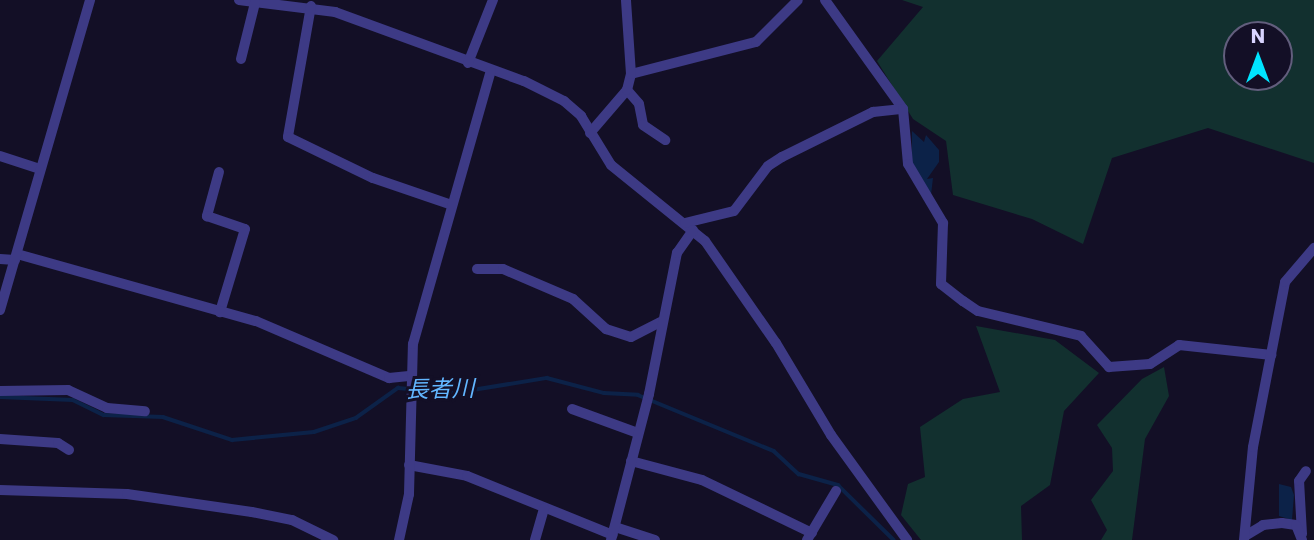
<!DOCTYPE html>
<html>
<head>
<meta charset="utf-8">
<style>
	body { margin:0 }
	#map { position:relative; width:1314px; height:540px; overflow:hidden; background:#130f26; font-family:Poppins,"Noto Sans JP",sans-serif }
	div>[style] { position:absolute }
	.green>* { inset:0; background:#12302f }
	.water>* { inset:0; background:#0c2248 }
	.stream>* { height:3.5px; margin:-1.75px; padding:0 1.75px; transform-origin:1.75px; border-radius:1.75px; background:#0c2248 }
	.minor>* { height:10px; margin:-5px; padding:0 5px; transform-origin:5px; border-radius:5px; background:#3d3a85 }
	span { translate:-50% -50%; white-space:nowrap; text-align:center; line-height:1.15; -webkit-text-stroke:6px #130f26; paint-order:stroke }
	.water-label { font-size:23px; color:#62b6ff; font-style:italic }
	.north { position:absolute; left:1223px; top:21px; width:70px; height:70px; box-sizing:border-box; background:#130f26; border:2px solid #625e7d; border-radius:50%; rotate:0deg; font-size:19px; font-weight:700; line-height:28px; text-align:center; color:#d9d4ff }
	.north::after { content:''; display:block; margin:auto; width:24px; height:32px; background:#00e5ff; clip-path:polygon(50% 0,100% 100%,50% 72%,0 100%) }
</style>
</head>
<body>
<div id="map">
	<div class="green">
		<i style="clip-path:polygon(evenodd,902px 0,1314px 0,1314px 163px,1208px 128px,1112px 158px,1083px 244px,1032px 219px,953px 195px,946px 141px,913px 119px,877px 61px,923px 7px,902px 0,1237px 35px,1279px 35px,1279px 77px,1237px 77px,1237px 35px)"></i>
		<i style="clip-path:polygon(976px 326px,1055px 340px,1099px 373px,1064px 411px,1050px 485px,1021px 506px,1022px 540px,921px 540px,901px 515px,908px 484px,925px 477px,920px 427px,963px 399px,1000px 392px)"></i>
		<i style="clip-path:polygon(1164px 367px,1169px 396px,1145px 439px,1132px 540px,1101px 540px,1107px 530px,1091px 500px,1113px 471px,1112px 448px,1097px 425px,1142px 379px)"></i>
	</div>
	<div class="water">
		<i style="clip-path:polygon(912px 131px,924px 142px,926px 135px,939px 150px,939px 162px,927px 179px,933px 178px,931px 195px,912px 162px)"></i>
		<i style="clip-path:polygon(1279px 484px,1291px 487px,1294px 495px,1292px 520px,1279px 516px)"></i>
	</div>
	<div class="stream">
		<i style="left:0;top:397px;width:73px;rotate:2.4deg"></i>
		<i style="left:73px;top:400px;width:34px;rotate:26deg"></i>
		<i style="left:104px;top:415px;width:59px;rotate:1.9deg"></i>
		<i style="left:163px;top:417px;width:73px;rotate:18.4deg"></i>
		<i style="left:232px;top:440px;width:82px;rotate:-5.6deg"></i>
		<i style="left:314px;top:432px;width:44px;rotate:-18.4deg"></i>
		<i style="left:356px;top:418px;width:52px;rotate:-35.5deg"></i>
		<i style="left:398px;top:388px;width:56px;rotate:5.1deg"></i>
		<i style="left:454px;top:393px;width:94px;rotate:-9.2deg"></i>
		<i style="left:547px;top:378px;width:59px;rotate:14.7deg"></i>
		<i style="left:604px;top:393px;width:34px;rotate:3deg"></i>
		<i style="left:638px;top:395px;width:147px;rotate:22.4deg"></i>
		<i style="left:774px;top:451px;width:34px;rotate:43deg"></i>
		<i style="left:799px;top:474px;width:41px;rotate:15.8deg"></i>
		<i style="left:838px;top:485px;width:78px;rotate:44.5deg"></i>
	</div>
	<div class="minor">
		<i style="left:239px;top:0;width:97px;rotate:7.1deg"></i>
		<i style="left:335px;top:12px;width:201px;rotate:20.1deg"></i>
		<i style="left:524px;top:81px;width:45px;rotate:26.6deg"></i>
		<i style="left:564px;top:101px;width:23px;rotate:41deg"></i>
		<i style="left:581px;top:116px;width:57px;rotate:58.5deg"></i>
		<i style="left:611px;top:165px;width:121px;rotate:39deg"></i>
		<i style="left:705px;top:241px;width:124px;rotate:55.2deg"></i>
		<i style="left:776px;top:343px;width:107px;rotate:59.1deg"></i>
		<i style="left:831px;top:435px;width:130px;rotate:54.1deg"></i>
		<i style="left:825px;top:0;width:134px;rotate:54.4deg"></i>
		<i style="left:311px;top:6px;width:133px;rotate:100deg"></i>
		<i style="left:288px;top:137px;width:94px;rotate:25.8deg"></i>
		<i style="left:373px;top:178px;width:83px;rotate:18.9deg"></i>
		<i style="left:241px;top:59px;width:58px;rotate:-76deg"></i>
		<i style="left:468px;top:63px;width:68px;rotate:-68.4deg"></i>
		<i style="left:631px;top:74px;width:129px;rotate:-14.4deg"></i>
		<i style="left:756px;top:42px;width:59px;rotate:-45deg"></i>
		<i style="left:627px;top:90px;width:18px;rotate:49deg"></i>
		<i style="left:639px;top:104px;width:21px;rotate:79deg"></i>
		<i style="left:643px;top:125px;width:27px;rotate:34deg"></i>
		<i style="left:590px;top:133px;width:57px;rotate:-49.3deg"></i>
		<i style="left:627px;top:90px;width:16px;rotate:-76deg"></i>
		<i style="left:631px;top:74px;width:74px;rotate:-93.9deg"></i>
		<i style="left:0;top:156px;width:42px;rotate:18deg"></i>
		<i style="left:219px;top:172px;width:46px;rotate:105.3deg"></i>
		<i style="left:207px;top:216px;width:40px;rotate:18.9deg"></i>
		<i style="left:245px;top:229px;width:87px;rotate:106.8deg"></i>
		<i style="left:685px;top:223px;width:50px;rotate:-13.8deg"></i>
		<i style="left:734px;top:211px;width:56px;rotate:-52.9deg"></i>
		<i style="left:768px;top:166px;width:17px;rotate:-33deg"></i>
		<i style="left:782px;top:157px;width:102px;rotate:-26.3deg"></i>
		<i style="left:873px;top:112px;width:30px;rotate:-6deg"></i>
		<i style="left:903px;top:109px;width:55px;rotate:84.8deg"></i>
		<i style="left:908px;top:164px;width:69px;rotate:59.3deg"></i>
		<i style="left:943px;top:223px;width:61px;rotate:91.9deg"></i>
		<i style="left:941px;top:284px;width:28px;rotate:38deg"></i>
		<i style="left:963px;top:301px;width:18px;rotate:34deg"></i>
		<i style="left:978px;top:311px;width:106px;rotate:13.6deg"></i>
		<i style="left:1081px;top:336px;width:42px;rotate:47.9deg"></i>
		<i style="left:1109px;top:367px;width:41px;rotate:-4.2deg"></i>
		<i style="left:1150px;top:364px;width:35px;rotate:-33deg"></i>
		<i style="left:1179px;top:345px;width:93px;rotate:6.2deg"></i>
		<i style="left:17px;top:254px;width:248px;rotate:15.7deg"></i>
		<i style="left:256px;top:321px;width:145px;rotate:23.2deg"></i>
		<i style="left:389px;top:378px;width:20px;rotate:-6deg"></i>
		<i style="left:0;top:259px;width:15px;rotate:4deg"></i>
		<i style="left:477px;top:269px;width:26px"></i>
		<i style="left:503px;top:269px;width:76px;rotate:23.2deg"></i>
		<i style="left:573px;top:299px;width:45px;rotate:42.3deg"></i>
		<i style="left:606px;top:329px;width:26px;rotate:18deg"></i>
		<i style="left:631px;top:337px;width:36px;rotate:-27deg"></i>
		<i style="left:0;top:310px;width:323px;rotate:-73.8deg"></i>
		<i style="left:0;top:391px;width:68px;rotate:-0.8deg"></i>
		<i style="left:68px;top:390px;width:43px;rotate:24.8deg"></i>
		<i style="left:107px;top:408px;width:38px;rotate:5deg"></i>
		<i style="left:572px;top:409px;width:70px;rotate:20deg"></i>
		<i style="left:0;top:439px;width:58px;rotate:3.9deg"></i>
		<i style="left:58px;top:443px;width:13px;rotate:32deg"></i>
		<i style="left:631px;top:461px;width:73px;rotate:15deg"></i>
		<i style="left:702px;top:480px;width:122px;rotate:25.7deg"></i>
		<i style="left:409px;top:465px;width:59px;rotate:10.7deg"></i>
		<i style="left:467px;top:476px;width:157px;rotate:22deg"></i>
		<i style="left:0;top:490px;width:127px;rotate:1.8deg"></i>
		<i style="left:127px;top:494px;width:126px;rotate:8.2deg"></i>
		<i style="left:252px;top:512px;width:41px;rotate:11.3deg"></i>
		<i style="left:292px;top:520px;width:46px;rotate:26deg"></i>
		<i style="left:615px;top:527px;width:42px;rotate:18deg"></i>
		<i style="left:1302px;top:534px;width:53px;rotate:-93.2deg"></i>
		<i style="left:1299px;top:481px;width:12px;rotate:-55deg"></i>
		<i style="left:1245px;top:536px;width:21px;rotate:-31deg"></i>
		<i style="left:1263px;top:525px;width:19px;rotate:-6deg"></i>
		<i style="left:1282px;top:523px;width:14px;rotate:8deg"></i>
		<i style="left:1296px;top:525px;width:16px;rotate:68deg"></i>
		<i style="left:399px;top:540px;width:47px;rotate:-77.7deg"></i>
		<i style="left:409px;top:494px;width:150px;rotate:-88.5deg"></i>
		<i style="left:413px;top:344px;width:284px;rotate:-74.1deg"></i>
		<i style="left:535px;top:540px;width:33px;rotate:-74deg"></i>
		<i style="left:611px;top:540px;width:151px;rotate:-75.4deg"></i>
		<i style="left:649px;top:394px;width:144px;rotate:-78.8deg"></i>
		<i style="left:677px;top:253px;width:28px;rotate:-55deg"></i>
		<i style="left:807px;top:540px;width:57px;rotate:-59.4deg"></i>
		<i style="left:1244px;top:540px;width:93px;rotate:-84.5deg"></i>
		<i style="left:1253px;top:447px;width:168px;rotate:-79deg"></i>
		<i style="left:1285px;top:282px;width:45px;rotate:-49.5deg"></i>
	</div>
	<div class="water-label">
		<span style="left:440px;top:389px;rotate:-1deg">長者川</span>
	</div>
	<div class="north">N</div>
</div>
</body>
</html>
